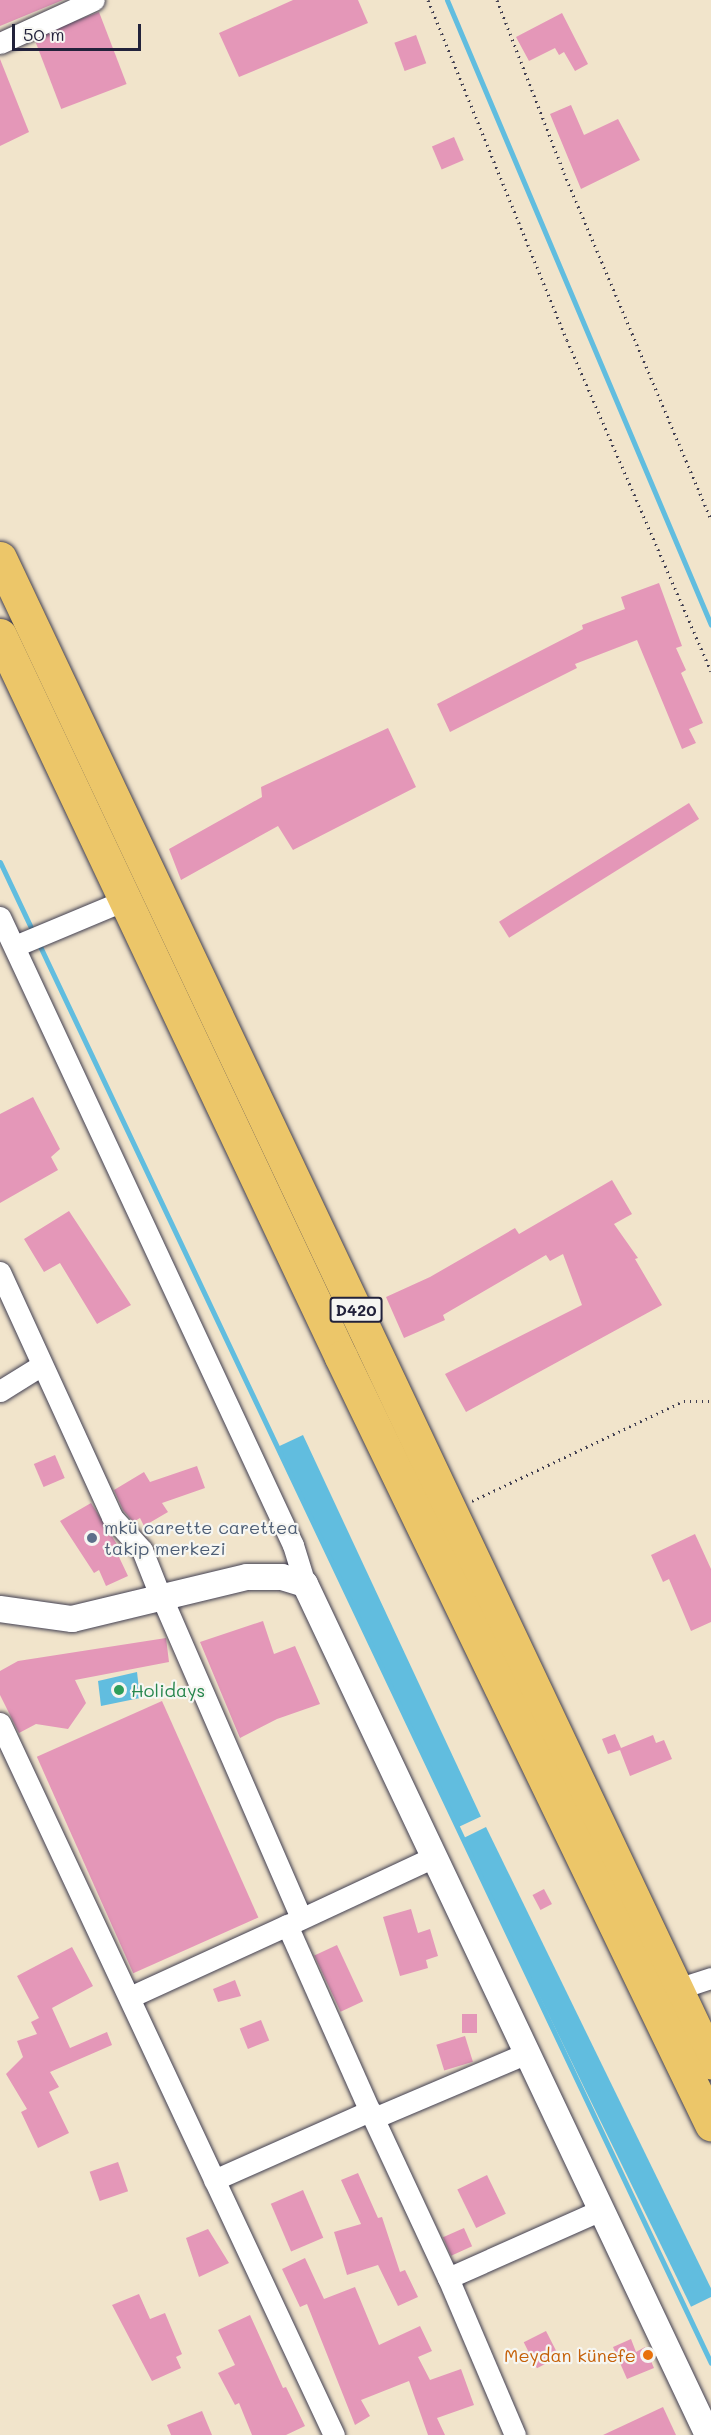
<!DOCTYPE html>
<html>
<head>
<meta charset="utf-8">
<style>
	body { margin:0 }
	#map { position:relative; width:711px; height:2435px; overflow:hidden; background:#f1e4cb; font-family:Mali,sans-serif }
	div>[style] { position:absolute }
	.water>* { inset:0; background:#61bddf; transform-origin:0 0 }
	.stream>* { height:5px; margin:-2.5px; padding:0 2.5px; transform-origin:2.5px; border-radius:2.5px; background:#61bddf }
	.building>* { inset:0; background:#e497b8; transform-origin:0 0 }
	.path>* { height:3px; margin-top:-1.5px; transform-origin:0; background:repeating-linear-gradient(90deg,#413f51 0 1.5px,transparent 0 6px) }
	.roads { filter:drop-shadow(0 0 2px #413f51) drop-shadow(0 0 2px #413f51) }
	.minor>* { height:21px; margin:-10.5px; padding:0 10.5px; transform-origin:10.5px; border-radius:10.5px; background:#fff }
	.tertiary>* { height:26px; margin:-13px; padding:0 13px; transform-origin:13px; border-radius:13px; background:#fff }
	.primary>* { height:33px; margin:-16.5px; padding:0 16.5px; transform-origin:16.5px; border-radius:16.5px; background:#ecc669 }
	.dots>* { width:16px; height:16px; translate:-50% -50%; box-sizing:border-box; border:3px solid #f6f6f2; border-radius:50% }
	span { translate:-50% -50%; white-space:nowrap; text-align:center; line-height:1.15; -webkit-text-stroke:4.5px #f6f6f2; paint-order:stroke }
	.shield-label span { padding:2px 4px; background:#f6f6f2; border:2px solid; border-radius:4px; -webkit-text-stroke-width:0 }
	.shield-label { font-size:16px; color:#22223b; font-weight:700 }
	.service-label { font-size:18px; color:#4e5e75 }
	.left { translate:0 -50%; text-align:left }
	.leisure-label { font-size:18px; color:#27864d }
	.food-label { font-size:18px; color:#c56008 }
	.right { translate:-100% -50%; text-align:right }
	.scale { position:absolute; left:12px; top:24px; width:129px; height:27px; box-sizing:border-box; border:3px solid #22223b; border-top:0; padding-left:8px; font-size:18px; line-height:21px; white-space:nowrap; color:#22223b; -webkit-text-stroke:4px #f6f6f2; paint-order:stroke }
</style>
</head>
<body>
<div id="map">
	<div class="water">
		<i style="left:303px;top:1435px;width:421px;height:27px;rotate:65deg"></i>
		<i style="clip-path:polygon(137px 1672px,140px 1698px,101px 1706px,98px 1681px)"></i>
		<i style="left:486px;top:1827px;width:521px;height:26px;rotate:64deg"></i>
	</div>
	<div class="stream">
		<i style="left:447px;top:0;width:678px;rotate:67.1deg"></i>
		<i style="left:0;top:862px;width:80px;rotate:64.7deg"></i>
		<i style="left:38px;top:942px;width:1572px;rotate:64.66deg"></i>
	</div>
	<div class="building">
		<i style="clip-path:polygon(0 0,63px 0,0 26px)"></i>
		<i style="clip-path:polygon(293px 0,358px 0,368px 23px,239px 77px,219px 33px)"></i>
		<i style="left:99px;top:12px;width:77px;height:70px;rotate:69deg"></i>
		<i style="clip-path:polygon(562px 13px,588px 64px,575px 71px,564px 52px,559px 55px,555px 48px,529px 61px,516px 37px)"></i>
		<i style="left:416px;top:35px;width:30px;height:23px;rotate:70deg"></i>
		<i style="clip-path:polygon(0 59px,29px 132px,0 146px)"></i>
		<i style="clip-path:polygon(571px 105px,584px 135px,618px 119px,640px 160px,581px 189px,550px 114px)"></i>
		<i style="left:454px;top:137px;width:25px;height:24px;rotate:67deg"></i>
		<i style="clip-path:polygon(659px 583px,682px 646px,676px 648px,686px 670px,681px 673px,703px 723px,689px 729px,696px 743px,682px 749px,637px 640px,575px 664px,577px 668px,450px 732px,437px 704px,583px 629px,582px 625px,625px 609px,621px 597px)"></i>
		<i style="clip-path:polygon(388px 728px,416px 787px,293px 850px,278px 826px,181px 880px,169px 849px,262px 797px,261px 787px)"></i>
		<i style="left:689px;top:803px;width:19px;height:224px;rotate:58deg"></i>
		<i style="clip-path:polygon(33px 1097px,60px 1149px,51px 1157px,58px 1170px,0 1203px,0 1114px)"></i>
		<i style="clip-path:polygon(612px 1180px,632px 1214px,614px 1224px,638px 1258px,635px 1259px,662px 1305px,466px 1412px,445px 1374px,582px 1305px,563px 1254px,550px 1261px,546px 1255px,443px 1315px,445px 1320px,404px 1338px,386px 1297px,430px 1277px,515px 1228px,519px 1234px)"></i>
		<i style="clip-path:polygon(69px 1211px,131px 1305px,97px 1324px,60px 1263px,44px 1272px,24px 1239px)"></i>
		<i style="left:55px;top:1455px;width:25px;height:23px;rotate:67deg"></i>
		<i style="clip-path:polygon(197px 1466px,205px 1488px,162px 1503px,168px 1512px,144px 1526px,140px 1518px,133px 1522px,123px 1510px,114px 1490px,144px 1472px,150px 1482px)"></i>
		<i style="clip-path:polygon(91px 1503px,123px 1554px,119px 1557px,128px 1576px,106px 1586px,99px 1570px,94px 1573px,60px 1521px)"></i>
		<i style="clip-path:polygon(695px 1534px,711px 1569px,711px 1622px,691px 1631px,669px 1579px,663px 1582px,651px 1555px)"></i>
		<i style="clip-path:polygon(263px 1621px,274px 1654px,295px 1646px,320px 1704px,277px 1719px,240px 1738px,200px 1642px)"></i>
		<i style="clip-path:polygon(166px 1638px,169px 1662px,75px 1680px,86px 1703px,68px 1729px,36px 1724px,19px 1733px,0 1695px,0 1671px,18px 1661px)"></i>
		<i style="left:162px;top:1701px;width:237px;height:137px;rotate:66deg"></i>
		<i style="clip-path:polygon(615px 1734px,621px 1748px,653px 1735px,656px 1743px,664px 1740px,672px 1759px,630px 1776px,620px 1750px,608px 1754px,602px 1739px)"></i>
		<i style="left:544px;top:1889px;width:17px;height:13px;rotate:62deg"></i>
		<i style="clip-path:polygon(411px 1909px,418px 1933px,430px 1929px,438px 1956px,426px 1960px,428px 1968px,400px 1976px,383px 1917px)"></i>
		<i style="left:337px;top:1945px;width:62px;height:25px;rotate:65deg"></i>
		<i style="clip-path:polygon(72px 1947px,93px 1986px,52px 2008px,70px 2048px,107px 2032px,112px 2045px,50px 2072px,59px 2087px,49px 2092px,69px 2133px,38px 2148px,21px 2112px,27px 2109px,6px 2074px,23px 2057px,17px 2041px,37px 2034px,31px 2022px,39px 2018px,17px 1976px)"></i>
		<i style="clip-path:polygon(235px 1980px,241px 1996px,218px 2002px,213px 1989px)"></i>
		<i style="left:477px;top:2014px;width:19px;height:15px;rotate:90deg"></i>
		<i style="left:261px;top:2020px;width:22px;height:23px;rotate:68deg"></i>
		<i style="left:465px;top:2036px;width:27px;height:30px;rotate:73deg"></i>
		<i style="left:118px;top:2162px;width:31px;height:30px;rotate:71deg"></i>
		<i style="clip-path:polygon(358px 2173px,378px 2218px,382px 2217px,400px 2272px,405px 2270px,418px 2297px,398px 2306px,378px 2265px,347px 2275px,334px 2232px,361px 2224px,341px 2180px)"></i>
		<i style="left:487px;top:2175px;width:43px;height:33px;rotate:64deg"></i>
		<i style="left:303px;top:2190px;width:52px;height:35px;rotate:67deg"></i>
		<i style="left:464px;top:2228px;width:20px;height:23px;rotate:66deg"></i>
		<i style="clip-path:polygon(208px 2229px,229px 2263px,199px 2277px,186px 2238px)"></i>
		<i style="clip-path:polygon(305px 2258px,324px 2299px,355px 2287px,379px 2345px,420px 2326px,432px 2351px,418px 2357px,430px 2380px,461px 2369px,474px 2405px,437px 2418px,445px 2435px,428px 2435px,409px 2381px,361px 2400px,370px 2416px,355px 2425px,307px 2304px,300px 2307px,282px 2269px)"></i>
		<i style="clip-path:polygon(139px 2294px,150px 2319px,165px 2313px,182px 2354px,176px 2357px,181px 2368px,152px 2381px,112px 2305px)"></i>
		<i style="clip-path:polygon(250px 2315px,283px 2388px,286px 2387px,305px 2426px,286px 2435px,252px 2435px,239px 2403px,235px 2405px,218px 2373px,235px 2365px,218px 2330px)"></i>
		<i style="left:546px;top:2331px;width:29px;height:25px;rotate:63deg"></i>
		<i style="clip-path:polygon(631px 2339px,636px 2352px,645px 2347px,654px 2368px,627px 2379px,613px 2347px)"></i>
		<i style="clip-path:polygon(663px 2407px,676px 2435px,603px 2435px)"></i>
		<i style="clip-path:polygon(202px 2411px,212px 2435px,171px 2435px,167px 2425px)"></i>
	</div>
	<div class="path">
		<i style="left:428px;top:0;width:367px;rotate:67.8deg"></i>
		<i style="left:567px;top:340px;width:361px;rotate:66.5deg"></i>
		<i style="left:497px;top:0;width:186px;rotate:68.8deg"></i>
		<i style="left:564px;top:173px;width:377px;rotate:67deg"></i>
		<i style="left:472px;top:1501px;width:234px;rotate:-25.3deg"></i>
		<i style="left:684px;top:1401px;width:27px"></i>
	</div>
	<div class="roads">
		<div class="minor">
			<i style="left:0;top:43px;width:103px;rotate:-24.6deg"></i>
			<i style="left:0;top:917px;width:693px;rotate:64.99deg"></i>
			<i style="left:293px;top:1545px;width:41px;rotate:72.9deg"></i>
			<i style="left:15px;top:946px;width:119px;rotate:-22.7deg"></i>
			<i style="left:0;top:1272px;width:269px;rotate:65.4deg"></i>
			<i style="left:112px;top:1517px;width:45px;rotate:47.7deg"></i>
			<i style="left:142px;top:1550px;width:52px;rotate:68.4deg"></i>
			<i style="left:0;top:1391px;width:49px;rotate:-31.8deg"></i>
			<i style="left:162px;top:1598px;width:349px;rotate:66.5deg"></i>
			<i style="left:0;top:1723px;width:786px;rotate:64.87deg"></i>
			<i style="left:290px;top:1924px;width:159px;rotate:-25deg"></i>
			<i style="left:677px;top:1989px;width:36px;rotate:-18deg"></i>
			<i style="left:130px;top:1997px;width:173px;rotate:-24.6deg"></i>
			<i style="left:287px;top:1925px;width:204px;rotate:66deg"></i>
			<i style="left:374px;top:2118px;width:166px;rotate:-23deg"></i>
			<i style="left:214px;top:2180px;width:171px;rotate:-23.9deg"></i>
			<i style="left:370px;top:2111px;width:184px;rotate:65deg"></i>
			<i style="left:448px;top:2278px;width:171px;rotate:66.9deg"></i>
			<i style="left:448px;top:2278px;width:167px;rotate:-24deg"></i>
		</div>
		<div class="tertiary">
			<i style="left:0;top:1609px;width:73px;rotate:7.9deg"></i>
			<i style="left:72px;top:1619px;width:180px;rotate:-13.5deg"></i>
			<i style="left:247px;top:1577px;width:35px"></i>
			<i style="left:282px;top:1577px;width:24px;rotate:17deg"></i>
			<i style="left:305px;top:1584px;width:942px;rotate:64.66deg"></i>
		</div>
		<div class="primary">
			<i style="left:0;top:558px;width:1664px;rotate:64.7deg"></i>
			<i style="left:0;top:635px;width:798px;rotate:64.72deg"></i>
			<i style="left:341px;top:1357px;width:852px;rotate:64.25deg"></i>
		</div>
	</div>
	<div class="dots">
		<i style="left:92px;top:1538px;background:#5c6f8a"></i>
		<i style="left:119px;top:1690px;background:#2e9e5b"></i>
		<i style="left:648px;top:2355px;background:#e8710a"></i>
	</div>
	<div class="shield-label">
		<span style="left:356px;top:1310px">D420</span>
	</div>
	<div class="service-label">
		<span class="left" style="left:104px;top:1538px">mkü carette carettea<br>takip merkezi</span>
	</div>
	<div class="leisure-label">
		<span class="left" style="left:131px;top:1690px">Holidays</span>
	</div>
	<div class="food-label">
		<span class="right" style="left:636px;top:2355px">Meydan künefe</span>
	</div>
	<div class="scale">50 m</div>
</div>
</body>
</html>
